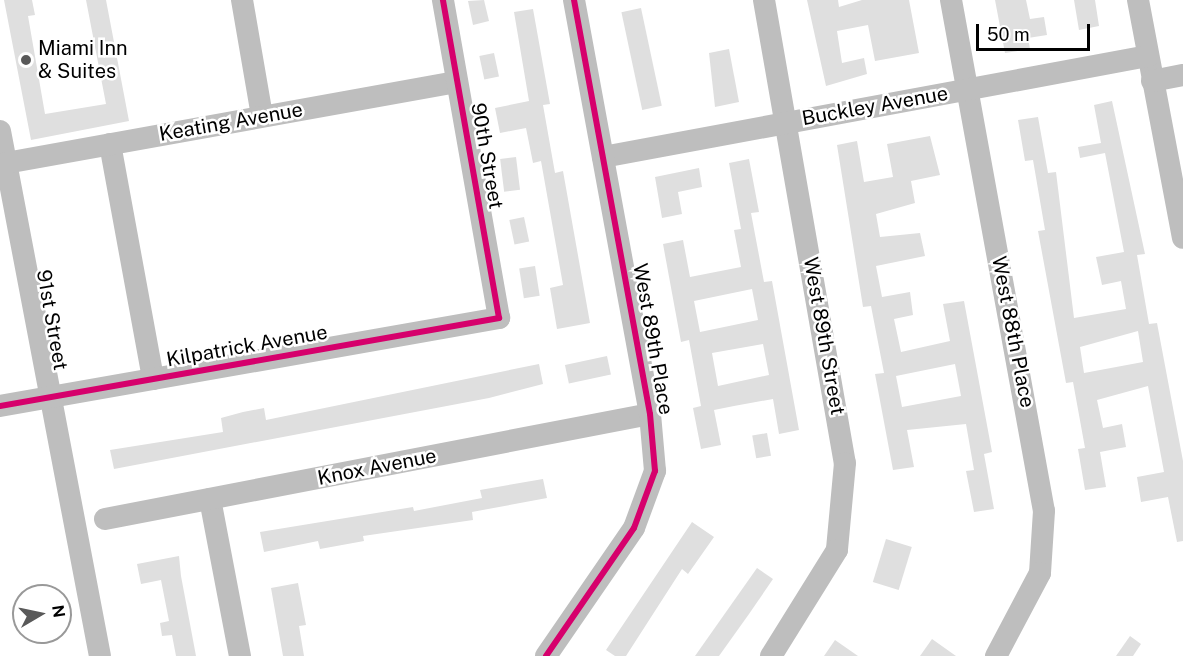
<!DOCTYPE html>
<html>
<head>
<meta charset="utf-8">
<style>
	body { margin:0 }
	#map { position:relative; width:1183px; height:656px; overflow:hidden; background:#fff; font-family:"Public Sans",sans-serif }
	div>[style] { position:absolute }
	.building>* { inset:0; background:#dfdfdf; transform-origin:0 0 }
	.minor>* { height:22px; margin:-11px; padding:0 11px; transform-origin:11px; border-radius:11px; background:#bebebe }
	.cycleway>* { height:6px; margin:-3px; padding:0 3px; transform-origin:3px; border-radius:3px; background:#d6006c }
	.dots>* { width:16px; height:16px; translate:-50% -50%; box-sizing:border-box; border:3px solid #fff; border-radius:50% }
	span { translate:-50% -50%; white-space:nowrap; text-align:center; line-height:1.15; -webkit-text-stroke:5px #fff; paint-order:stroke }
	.poi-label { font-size:20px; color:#000 }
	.left { translate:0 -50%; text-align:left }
	.street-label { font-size:20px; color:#000 }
	.north { position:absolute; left:12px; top:584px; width:60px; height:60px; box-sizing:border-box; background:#fff; border:2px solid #999; border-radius:50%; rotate:81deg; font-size:16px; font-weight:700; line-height:24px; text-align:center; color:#000 }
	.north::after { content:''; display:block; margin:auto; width:21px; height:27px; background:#595959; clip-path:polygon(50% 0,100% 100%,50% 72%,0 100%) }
	.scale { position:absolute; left:976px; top:24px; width:114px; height:27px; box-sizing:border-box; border:3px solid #000; border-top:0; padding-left:8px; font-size:18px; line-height:21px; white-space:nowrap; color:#000; -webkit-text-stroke:4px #fff; paint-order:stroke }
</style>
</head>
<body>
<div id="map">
	<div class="building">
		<i style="clip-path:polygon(4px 0,32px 0,35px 15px,28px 16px,45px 114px,106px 104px,86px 0,106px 0,129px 121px,31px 140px)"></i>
		<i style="clip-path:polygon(484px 0,489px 21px,473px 25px,468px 1px)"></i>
		<i style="clip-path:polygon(807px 0,838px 0,839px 7px,862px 0,909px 0,919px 53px,875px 61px,868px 25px,837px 31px,842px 63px,864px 58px,867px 74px,826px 86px)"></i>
		<i style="clip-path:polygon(995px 0,1026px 0,1030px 19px,1044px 17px,1047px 35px,1028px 38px,1030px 49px,1005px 53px)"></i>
		<i style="clip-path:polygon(1074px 0,1095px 0,1099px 26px,1079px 30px)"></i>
		<i style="left:641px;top:8px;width:100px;height:20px;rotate:78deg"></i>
		<i style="clip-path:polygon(533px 9px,550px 104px,543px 105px,555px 173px,563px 171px,590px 323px,557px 329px,550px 288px,563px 285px,541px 161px,533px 163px,526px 128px,500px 133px,495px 108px,529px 101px,514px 12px)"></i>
		<i style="clip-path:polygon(729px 49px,739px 102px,715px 107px,709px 53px)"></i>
		<i style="left:494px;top:53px;width:24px;height:15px;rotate:78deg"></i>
		<i style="clip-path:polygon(evenodd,1112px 101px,1145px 254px,1137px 255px,1149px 324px,1157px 323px,1183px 461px,1183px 541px,1177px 542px,1168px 497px,1141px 502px,1137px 477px,1164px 472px,1148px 386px,1097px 400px,1103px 428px,1122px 424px,1126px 447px,1100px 452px,1106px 487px,1085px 490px,1078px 449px,1085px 448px,1073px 382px,1066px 383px,1038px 231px,1045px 230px,1033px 160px,1025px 161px,1018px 120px,1038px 117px,1048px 173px,1056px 172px,1074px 318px,1126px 309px,1121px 281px,1102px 285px,1096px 257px,1124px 252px,1105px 153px,1080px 158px,1078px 147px,1101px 143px,1094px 105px,1112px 101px,1138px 331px,1143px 362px,1084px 373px,1080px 347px,1138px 331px)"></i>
		<i style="clip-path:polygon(evenodd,930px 136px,940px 175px,911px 181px,915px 203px,876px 214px,880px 237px,920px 233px,925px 256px,876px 266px,882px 297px,910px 292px,913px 315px,894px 319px,901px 352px,950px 341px,943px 304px,964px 301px,992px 452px,984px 454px,994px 509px,974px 512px,966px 471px,974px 470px,966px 424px,907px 430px,914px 467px,893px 470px,875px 374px,884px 373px,871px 306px,863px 307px,837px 145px,857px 141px,864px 182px,893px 177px,887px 144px,930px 136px,955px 364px,961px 396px,902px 407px,896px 376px,955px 364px)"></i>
		<i style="left:516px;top:157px;width:33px;height:16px;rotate:83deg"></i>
		<i style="clip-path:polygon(evenodd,749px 159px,759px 212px,751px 213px,764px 282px,772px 281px,799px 430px,779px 434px,773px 399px,734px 406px,714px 410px,721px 445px,701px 449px,693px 408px,701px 406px,689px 340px,681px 342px,663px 244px,683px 240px,690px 277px,741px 267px,734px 230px,741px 229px,729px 163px,749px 159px,752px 289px,758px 320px,700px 332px,694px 301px,752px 289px,749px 159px,763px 344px,769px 375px,718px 386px,712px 353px,763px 344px)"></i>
		<i style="clip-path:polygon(699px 168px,702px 187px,678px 192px,682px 214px,662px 218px,655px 177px)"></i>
		<i style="left:524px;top:217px;width:25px;height:15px;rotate:78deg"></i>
		<i style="left:535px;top:266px;width:30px;height:16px;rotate:81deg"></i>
		<i style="left:607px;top:356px;width:19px;height:43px;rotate:78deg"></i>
		<i style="clip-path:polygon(539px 364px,543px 384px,489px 398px,114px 469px,110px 450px,223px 432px,221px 418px,243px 412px,264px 408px,266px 420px)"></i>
		<i style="left:767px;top:433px;width:23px;height:15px;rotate:80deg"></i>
		<i style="clip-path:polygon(543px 479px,547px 498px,472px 512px,473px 520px,363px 536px,364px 541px,320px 549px,318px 541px,264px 552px,260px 532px,413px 507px,414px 511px,482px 498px,480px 490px)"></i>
		<i style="clip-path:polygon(692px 522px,714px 537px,688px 574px,682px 569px,626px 656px,615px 656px,606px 650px)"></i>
		<i style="left:886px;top:539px;width:27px;height:45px;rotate:17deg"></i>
		<i style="clip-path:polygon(179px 556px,181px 576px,196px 656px,176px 656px,172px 635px,162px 636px,160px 623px,169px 621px,161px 580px,141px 584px,137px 564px)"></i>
		<i style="clip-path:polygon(757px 568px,773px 579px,749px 614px,719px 656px,695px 656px)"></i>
		<i style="clip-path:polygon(298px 583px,306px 625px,299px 626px,304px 656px,283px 656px,271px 588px)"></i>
		<i style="clip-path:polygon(1130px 636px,1141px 644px,1133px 656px,1116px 656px)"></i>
		<i style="clip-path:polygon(932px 639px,956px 656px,920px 656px)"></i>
		<i style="clip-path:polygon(835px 640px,858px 656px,824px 656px)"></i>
	</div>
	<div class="minor">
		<i style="left:242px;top:0;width:118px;rotate:80.2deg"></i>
		<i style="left:764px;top:0;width:470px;rotate:80.1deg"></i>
		<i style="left:845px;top:463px;width:87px;rotate:95.3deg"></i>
		<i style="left:837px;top:550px;width:125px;rotate:121.9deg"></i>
		<i style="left:951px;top:0;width:519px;rotate:79.69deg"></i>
		<i style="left:1044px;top:511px;width:62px;rotate:93.7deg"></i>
		<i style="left:1040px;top:573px;width:94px;rotate:117.9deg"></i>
		<i style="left:1138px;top:0;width:242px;rotate:79.3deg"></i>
		<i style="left:1152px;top:81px;width:32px;rotate:-11deg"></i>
		<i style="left:0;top:131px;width:534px;rotate:79.22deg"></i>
		<i style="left:110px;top:144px;width:239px;rotate:79.6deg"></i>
		<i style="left:603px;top:157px;width:554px;rotate:-10.5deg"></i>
		<i style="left:6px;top:163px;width:458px;rotate:-10.2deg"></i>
		<i style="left:0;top:406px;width:507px;rotate:-10deg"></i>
		<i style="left:499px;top:318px;width:323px;rotate:-100deg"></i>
		<i style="left:210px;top:499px;width:160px;rotate:79.2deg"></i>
		<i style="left:105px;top:519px;width:555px;rotate:-10.91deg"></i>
		<i style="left:546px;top:656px;width:155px;rotate:-55.5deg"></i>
		<i style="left:634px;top:528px;width:61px;rotate:-69.8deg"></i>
		<i style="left:655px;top:471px;width:57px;rotate:-95deg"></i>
		<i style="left:650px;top:414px;width:421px;rotate:-100.4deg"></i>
	</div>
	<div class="cycleway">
		<i style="left:0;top:406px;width:507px;rotate:-10deg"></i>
		<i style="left:499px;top:318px;width:323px;rotate:-100deg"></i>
		<i style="left:546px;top:656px;width:155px;rotate:-55.5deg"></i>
		<i style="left:634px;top:528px;width:61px;rotate:-69.8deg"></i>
		<i style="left:655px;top:471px;width:57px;rotate:-95deg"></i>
		<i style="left:650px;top:414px;width:421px;rotate:-100.4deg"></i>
	</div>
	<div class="dots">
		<i style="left:26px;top:60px;background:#595959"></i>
	</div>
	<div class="poi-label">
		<span class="left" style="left:38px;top:60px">Miami Inn<br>&amp; Suites</span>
	</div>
	<div class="street-label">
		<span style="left:875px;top:106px;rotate:-10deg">Buckley Avenue</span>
		<span style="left:231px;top:122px;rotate:-10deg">Keating Avenue</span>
		<span style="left:487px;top:156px;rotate:80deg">90th Street</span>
		<span style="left:52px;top:320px;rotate:80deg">91st Street</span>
		<span style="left:1013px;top:332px;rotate:79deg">West 88th Place</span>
		<span style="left:824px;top:336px;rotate:80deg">West 89th Street</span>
		<span style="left:653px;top:339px;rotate:80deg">West 89th Place</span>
		<span style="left:247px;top:346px;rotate:-10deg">Kilpatrick Avenue</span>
		<span style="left:377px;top:467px;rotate:-11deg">Knox Avenue</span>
	</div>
	<div class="north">N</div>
	<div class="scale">50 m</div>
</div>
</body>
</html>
